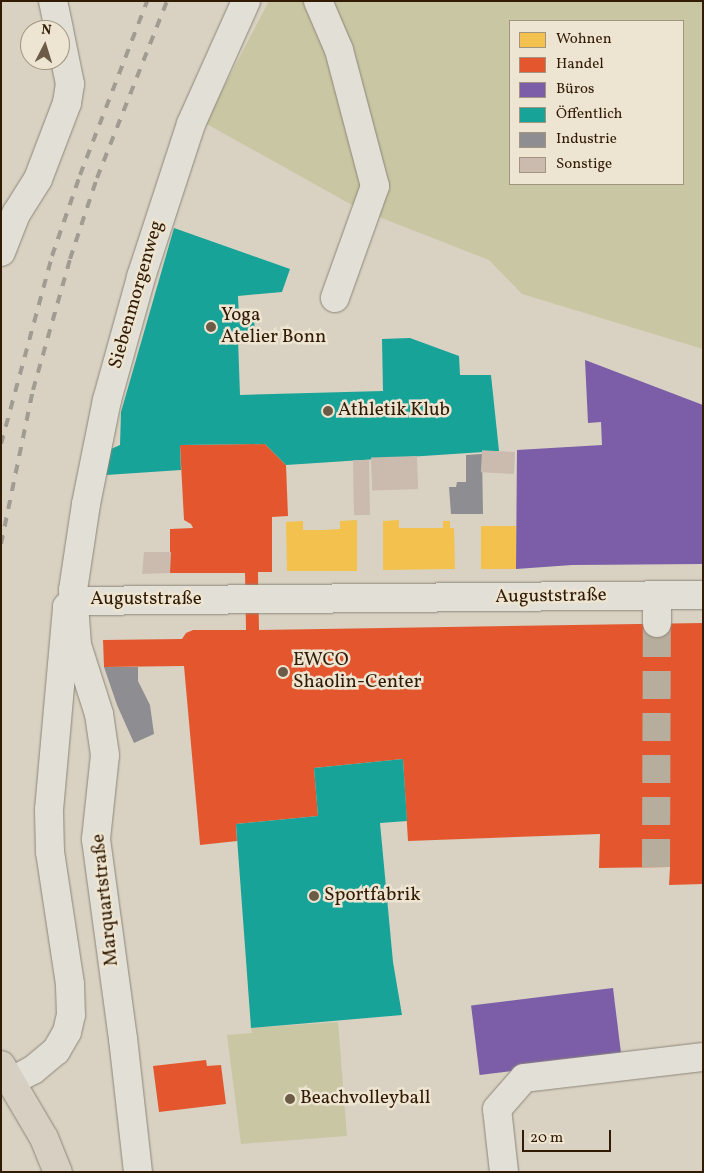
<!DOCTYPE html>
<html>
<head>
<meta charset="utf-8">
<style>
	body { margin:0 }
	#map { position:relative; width:704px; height:1173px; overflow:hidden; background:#d9d2c2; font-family:Vollkorn,serif }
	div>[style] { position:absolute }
	.green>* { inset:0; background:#c8c6a3 }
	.homes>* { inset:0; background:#f2c14e; transform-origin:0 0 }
	.shops>* { inset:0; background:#e4572e }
	.offices>* { inset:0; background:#7b5ea7; transform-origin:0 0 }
	.public>* { inset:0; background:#17a398 }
	.industry>* { inset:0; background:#8d8d92 }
	.building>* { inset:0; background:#cabbae; transform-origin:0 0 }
	.minor-tunnel>* { height:28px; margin-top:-14px; transform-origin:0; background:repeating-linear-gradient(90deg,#b7ad9c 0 28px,transparent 0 42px) }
	.roads { filter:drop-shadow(0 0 1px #8d867a) drop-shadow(0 0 1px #8d867a) }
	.minor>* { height:28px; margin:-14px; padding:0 14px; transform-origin:14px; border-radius:14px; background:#e2dfd6 }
	.major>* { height:28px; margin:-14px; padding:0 14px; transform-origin:14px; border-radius:14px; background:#d6cfc2 }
	.rail>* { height:4px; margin-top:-2px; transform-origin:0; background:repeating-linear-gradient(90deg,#a19c92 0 9px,transparent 0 18px) }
	.dots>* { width:14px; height:14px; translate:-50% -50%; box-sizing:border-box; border:2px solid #ede4d1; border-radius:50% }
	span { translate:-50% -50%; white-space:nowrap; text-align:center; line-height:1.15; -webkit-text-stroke:5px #ede4d1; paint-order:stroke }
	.street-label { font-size:19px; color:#311b04 }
	.poi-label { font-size:19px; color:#311b04 }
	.left { translate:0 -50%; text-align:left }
	.frame { position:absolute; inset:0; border:2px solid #311b04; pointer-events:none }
	.legend { position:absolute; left:509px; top:20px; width:175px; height:165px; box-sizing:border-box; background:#ede4d1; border:1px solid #a2947f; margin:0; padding:6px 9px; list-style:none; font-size:15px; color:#311b04 }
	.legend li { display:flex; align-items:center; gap:10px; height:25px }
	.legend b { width:25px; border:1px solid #a2947f }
	.north { position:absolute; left:20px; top:20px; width:50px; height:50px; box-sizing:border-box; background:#ede4d1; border:1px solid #a2947f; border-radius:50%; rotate:5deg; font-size:14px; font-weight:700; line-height:20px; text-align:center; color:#311b04 }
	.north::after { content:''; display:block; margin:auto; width:18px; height:22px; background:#6c5b46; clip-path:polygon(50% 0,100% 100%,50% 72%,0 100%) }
	.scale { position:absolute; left:522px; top:1130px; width:89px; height:22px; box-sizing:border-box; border:2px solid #311b04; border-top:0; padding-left:6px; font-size:15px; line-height:18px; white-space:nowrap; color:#311b04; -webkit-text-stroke:4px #ede4d1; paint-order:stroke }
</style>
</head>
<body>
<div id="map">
	<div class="green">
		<i style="clip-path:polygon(evenodd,269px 1px,703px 1px,703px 349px,522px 294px,489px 260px,361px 210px,205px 123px,269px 1px,510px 21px,683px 21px,683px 184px,510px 184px,510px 21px)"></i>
		<i style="clip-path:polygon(338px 1022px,347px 1136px,241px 1144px,227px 1035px,252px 1033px,251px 1028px)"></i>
	</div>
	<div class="homes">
		<i style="clip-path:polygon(357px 520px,357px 571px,287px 571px,286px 522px,303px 521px,303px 530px,322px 530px,340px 529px,340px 521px)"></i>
		<i style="clip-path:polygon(399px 520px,399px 528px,443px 528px,443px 521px,450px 521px,450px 528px,454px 528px,455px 569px,383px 570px,383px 521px)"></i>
		<i style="left:516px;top:526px;width:43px;height:35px;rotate:90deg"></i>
	</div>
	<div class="shops">
		<i style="clip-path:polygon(265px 444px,286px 465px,288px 516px,272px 517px,272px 572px,258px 572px,259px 630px,703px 623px,703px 884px,669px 885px,670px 867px,599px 868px,600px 834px,408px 841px,403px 759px,314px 768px,318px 816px,236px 824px,237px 841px,200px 845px,184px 666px,104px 667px,103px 640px,182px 639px,186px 633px,193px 630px,246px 630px,245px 573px,170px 573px,170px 529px,193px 528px,191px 524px,184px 520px,180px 445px)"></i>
		<i style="clip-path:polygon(206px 1060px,207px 1066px,221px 1065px,226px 1104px,159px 1112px,153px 1066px)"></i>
	</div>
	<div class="offices">
		<i style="clip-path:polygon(585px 360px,703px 405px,703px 564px,572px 565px,516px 569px,517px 450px,602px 445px,601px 422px,588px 423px)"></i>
		<i style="left:613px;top:988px;width:70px;height:143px;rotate:83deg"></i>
	</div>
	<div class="public">
		<i style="clip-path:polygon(174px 228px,290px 269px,282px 292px,238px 296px,239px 316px,254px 315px,255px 337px,238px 339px,240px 395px,383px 391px,382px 339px,410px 338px,459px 356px,460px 375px,491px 375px,499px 451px,286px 465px,265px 444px,180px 445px,181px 470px,106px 475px,111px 449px,120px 445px,121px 412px)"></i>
		<i style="clip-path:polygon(403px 759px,407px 821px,380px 823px,393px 962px,402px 1015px,251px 1028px,236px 824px,318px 816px,314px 768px)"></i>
	</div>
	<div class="industry">
		<i style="clip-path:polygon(482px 454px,483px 514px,451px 514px,449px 487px,456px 487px,457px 482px,466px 482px,466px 455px)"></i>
		<i style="clip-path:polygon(104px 667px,138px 667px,138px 681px,150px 705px,154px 734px,134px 743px,117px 705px)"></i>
	</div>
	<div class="building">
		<i style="left:515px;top:452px;width:22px;height:33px;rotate:93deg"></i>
		<i style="left:417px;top:456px;width:33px;height:46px;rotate:88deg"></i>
		<i style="left:369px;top:460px;width:55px;height:16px;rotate:89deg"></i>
		<i style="clip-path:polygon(144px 552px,171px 552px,170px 573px,142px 574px)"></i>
	</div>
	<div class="minor-tunnel">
		<i style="left:656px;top:867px;width:244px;rotate:-89.8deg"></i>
	</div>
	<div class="roads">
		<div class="minor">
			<i style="left:53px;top:1px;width:30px;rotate:78deg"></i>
			<i style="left:318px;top:1px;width:53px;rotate:66.8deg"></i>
			<i style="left:339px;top:50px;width:141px;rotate:75.2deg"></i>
			<i style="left:375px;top:186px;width:119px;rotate:109.7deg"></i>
			<i style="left:1px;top:252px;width:41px;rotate:-68.5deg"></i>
			<i style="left:16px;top:214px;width:41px;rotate:-57.8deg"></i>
			<i style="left:38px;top:179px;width:81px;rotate:-69.1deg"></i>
			<i style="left:67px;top:103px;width:19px;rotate:-81deg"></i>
			<i style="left:70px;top:84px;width:50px;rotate:-101.5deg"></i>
			<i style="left:657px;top:595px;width:28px;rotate:90deg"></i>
			<i style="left:12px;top:1081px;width:24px;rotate:-28deg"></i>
			<i style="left:33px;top:1070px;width:30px;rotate:-40deg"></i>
			<i style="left:56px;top:1051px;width:22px;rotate:-60deg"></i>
			<i style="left:67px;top:1032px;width:17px;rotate:-77deg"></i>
			<i style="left:71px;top:1015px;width:31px;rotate:-92deg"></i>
			<i style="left:70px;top:984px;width:134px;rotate:-98.6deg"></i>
			<i style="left:50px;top:852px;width:42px;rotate:-91.4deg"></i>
			<i style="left:49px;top:810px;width:204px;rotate:-84.9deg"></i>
			<i style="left:67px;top:607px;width:8px;rotate:-45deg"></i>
			<i style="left:73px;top:601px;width:630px;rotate:-0.55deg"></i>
			<i style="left:138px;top:1172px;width:134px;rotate:-96.4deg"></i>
			<i style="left:123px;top:1039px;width:202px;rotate:-97.7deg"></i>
			<i style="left:96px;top:839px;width:84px;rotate:-83.9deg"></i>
			<i style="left:105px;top:755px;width:41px;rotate:-98.3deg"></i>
			<i style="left:99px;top:714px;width:72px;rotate:-107.7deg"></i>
			<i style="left:77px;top:645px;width:55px;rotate:-94.2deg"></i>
			<i style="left:73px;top:590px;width:87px;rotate:-81.4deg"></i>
			<i style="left:86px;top:504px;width:106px;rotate:-78.6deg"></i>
			<i style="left:107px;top:400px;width:128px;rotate:-74.5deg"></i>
			<i style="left:141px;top:277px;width:161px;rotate:-71.9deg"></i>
			<i style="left:191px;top:124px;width:135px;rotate:-65.9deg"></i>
			<i style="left:504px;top:1172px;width:63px;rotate:-96.3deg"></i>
			<i style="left:497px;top:1109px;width:41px;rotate:-48.9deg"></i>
			<i style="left:524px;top:1078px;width:180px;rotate:-6.7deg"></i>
		</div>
		<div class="major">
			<i style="left:1px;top:1065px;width:85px;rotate:59.5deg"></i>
			<i style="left:44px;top:1138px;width:37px;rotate:68deg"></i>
		</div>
	</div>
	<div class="rail">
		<i style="left:1px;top:444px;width:195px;rotate:-74.8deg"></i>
		<i style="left:52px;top:256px;width:86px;rotate:-70.9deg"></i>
		<i style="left:80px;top:175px;width:186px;rotate:-68.9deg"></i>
		<i style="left:1px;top:544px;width:157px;rotate:-78.3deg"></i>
		<i style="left:33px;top:390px;width:136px;rotate:-74.2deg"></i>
		<i style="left:70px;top:259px;width:85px;rotate:-71.6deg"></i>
		<i style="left:97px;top:178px;width:190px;rotate:-68.4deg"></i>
	</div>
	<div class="dots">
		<i style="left:211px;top:327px;background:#6c5b46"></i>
		<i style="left:328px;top:411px;background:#6c5b46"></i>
		<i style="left:283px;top:672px;background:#6c5b46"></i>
		<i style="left:314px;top:896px;background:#6c5b46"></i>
		<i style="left:290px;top:1099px;background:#6c5b46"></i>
	</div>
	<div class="street-label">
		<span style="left:137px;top:295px;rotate:-74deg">Siebenmorgenweg</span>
		<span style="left:551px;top:597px;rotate:-1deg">Auguststraße</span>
		<span style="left:146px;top:600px">Auguststraße</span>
		<span style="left:106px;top:900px;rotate:-96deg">Marquartstraße</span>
	</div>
	<div class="poi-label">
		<span class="left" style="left:221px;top:327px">Yoga<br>Atelier Bonn</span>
		<span class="left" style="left:338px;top:411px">Athletik Klub</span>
		<span class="left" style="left:293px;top:672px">EWCO<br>Shaolin-Center</span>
		<span class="left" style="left:324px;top:896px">Sportfabrik</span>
		<span class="left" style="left:300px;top:1099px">Beachvolleyball</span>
	</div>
	<div class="frame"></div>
	<ul class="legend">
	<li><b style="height:14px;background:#f2c14e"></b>Wohnen</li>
	<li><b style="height:14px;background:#e4572e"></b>Handel</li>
	<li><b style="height:14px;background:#7b5ea7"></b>Büros</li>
	<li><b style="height:14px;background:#17a398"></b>Öffentlich</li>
	<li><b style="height:14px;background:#8d8d92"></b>Industrie</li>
	<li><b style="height:14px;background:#cabbae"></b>Sonstige</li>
	</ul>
	<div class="north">N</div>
	<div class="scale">20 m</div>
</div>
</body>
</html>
